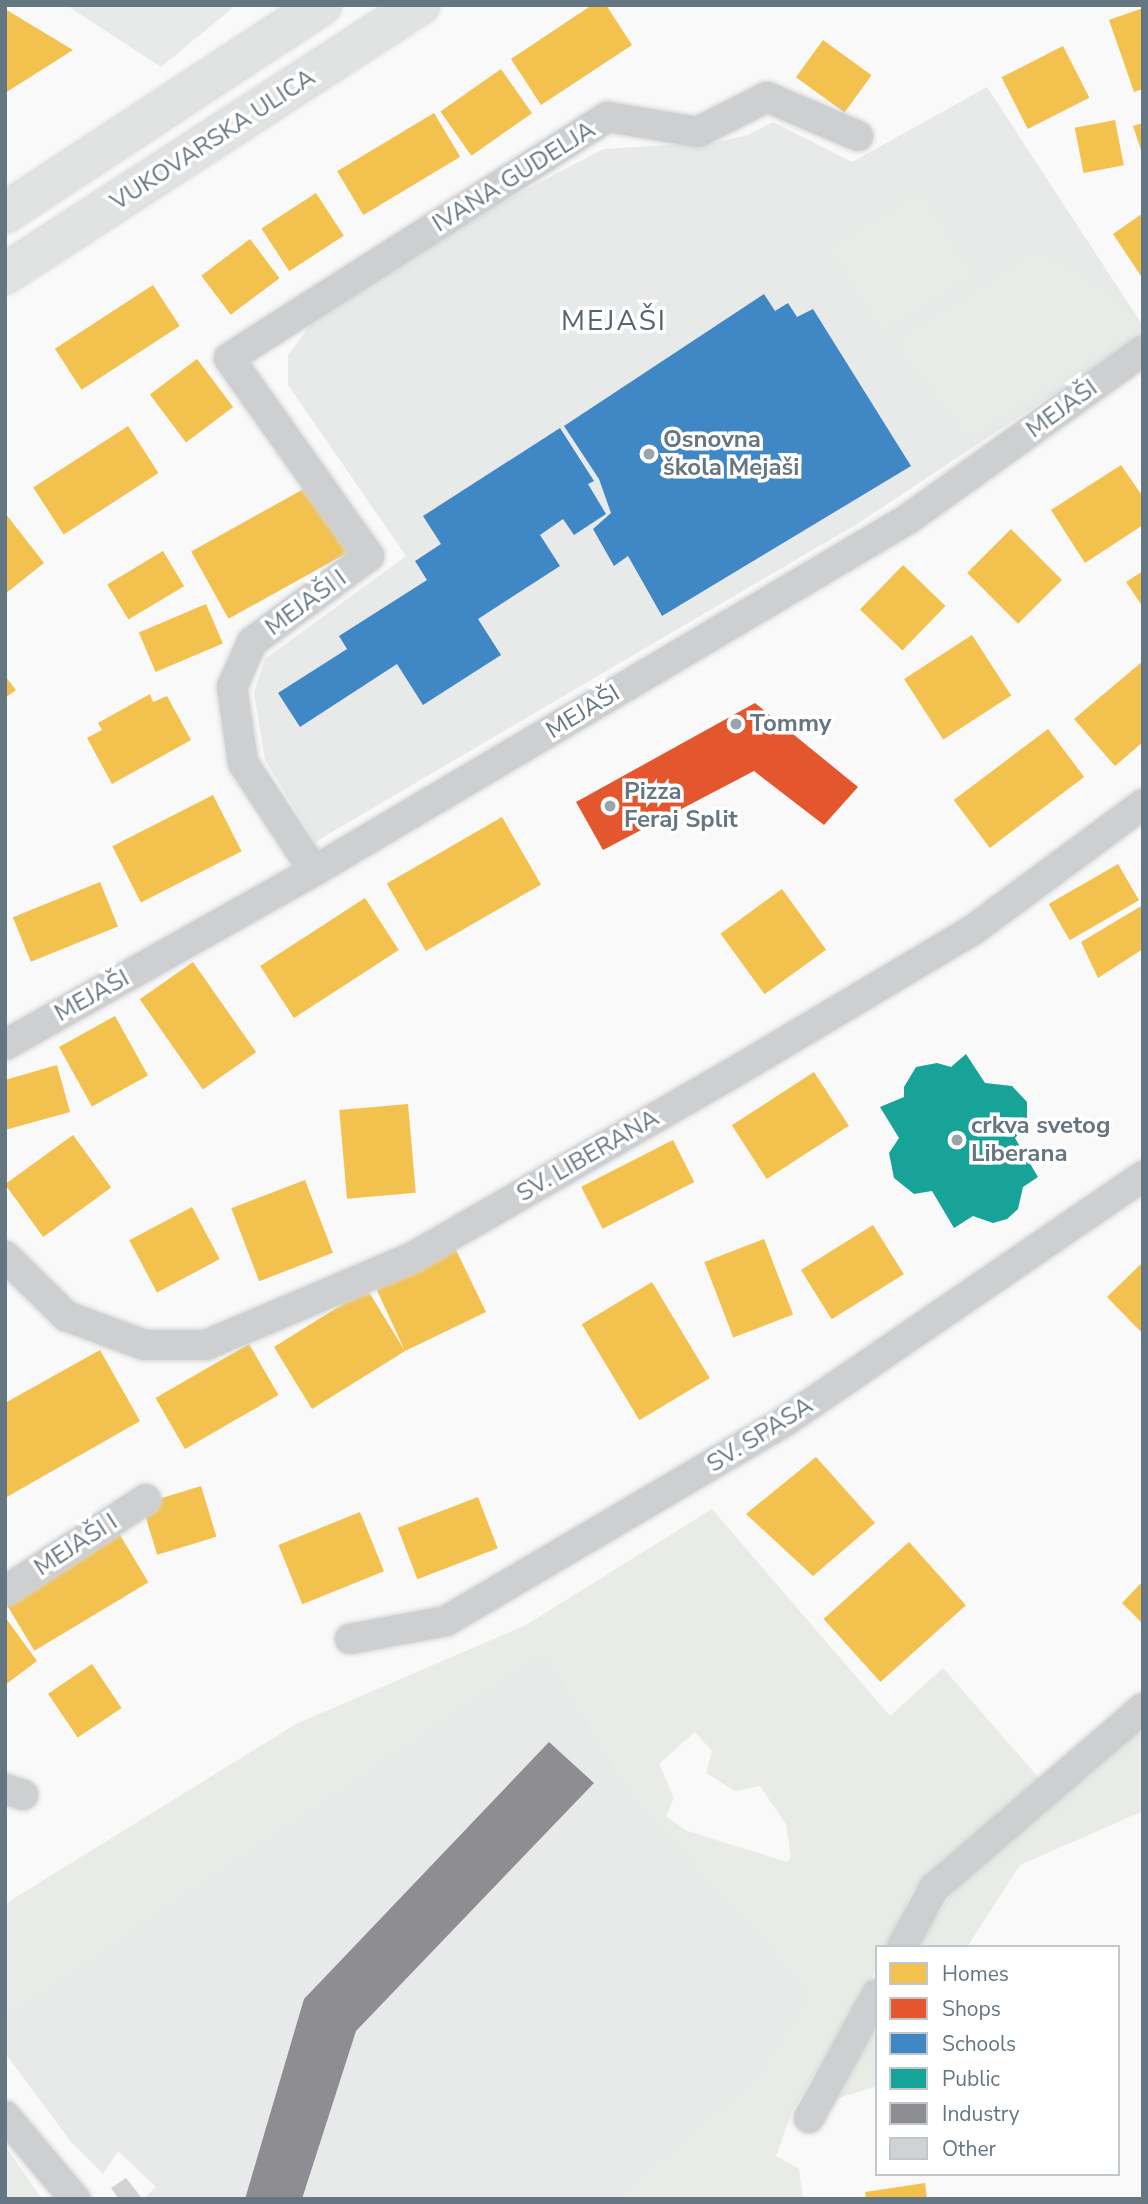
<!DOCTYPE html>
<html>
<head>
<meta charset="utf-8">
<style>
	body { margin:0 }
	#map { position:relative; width:1148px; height:2204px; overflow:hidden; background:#f9f9f9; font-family:"Nunito Sans",sans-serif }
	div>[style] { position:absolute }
	.built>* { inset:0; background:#e8e9e9 }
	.green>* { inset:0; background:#e8ebe6; transform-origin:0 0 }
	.homes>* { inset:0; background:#f2c14e; transform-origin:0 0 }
	.shops>* { inset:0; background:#e4572e }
	.schools>* { inset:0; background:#3f88c5 }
	.public>* { inset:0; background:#17a398 }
	.industry>* { inset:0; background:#8d8d92 }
	.building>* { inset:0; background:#d0d2d3 }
	.roads { filter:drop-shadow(0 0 2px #d5d6d7) drop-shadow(0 0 2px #d5d6d7) }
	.street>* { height:30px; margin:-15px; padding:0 15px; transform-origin:15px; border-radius:15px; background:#cecfd0 }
	.secondary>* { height:38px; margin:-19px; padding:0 19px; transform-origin:19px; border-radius:19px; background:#e1e2e2 }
	.dots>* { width:19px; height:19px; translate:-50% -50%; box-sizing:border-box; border:4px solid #fff; border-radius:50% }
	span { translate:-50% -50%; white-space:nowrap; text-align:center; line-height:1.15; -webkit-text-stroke:7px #fff; paint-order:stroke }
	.street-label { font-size:24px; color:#657683 }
	.poi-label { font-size:24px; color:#657683; font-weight:700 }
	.left { translate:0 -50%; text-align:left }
	.quarter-label { font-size:28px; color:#57646e; letter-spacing:2px }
	.frame { position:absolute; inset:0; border:7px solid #657683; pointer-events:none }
	.legend { position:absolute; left:875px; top:1945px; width:245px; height:231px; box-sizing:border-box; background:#fff; border:2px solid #c1c8cd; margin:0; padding:9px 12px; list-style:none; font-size:21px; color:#657683 }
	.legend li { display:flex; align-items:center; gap:14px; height:35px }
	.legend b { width:35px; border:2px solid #c1c8cd }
</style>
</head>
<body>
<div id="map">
	<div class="built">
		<i style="clip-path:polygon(66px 5px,236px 5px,161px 67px)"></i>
		<i style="clip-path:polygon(987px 87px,1143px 326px,1143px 335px,857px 524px,315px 842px,265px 760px,254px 693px,265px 659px,406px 556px,288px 385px,288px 355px,317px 316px,512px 197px,603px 149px,716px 142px,748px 135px,773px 122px,852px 162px)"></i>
		<i style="clip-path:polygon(545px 1650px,632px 1795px,811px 1994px,759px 2079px,618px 2199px,143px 2199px,156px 2187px,118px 2151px,103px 2174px,71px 2142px,5px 2053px,5px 2015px)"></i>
	</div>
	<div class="green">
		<i style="left:921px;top:191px;width:100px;height:109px;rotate:58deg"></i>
		<i style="clip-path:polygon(1039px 249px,1110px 292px,1140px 327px,969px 440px,893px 342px)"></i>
		<i style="clip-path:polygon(evenodd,712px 1509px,890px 1716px,943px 1668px,1039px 1778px,912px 1891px,890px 1947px,877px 1947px,877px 1969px,792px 2111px,776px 2156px,799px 2169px,803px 2199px,618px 2199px,759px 2079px,810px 1994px,632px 1795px,545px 1650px,5px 2015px,5px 1904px,296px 1724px,526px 1625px,712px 1509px,695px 1732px,712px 1751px,706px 1773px,735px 1791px,760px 1786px,786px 1824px,791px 1857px,787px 1862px,687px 1831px,666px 1816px,674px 1798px,659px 1764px,695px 1732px)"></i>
		<i style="clip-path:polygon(1143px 1722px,1143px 1811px,1020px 1865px,967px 1947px,917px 1947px,963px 1876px)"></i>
		<i style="clip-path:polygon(877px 2019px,877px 2086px,832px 2100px)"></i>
		<i style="clip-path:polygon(5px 2147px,10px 2153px,42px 2199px,5px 2199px)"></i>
	</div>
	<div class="homes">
		<i style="clip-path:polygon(592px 5px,606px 5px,632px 45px,541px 105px,511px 59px)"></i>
		<i style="clip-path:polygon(1143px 8px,1143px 89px,1134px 92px,1109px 20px)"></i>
		<i style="clip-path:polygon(5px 9px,73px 50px,5px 93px)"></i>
		<i style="left:823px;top:40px;width:60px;height:46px;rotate:36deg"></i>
		<i style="left:1063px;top:46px;width:58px;height:69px;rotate:63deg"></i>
		<i style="left:501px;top:69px;width:54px;height:74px;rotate:55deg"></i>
		<i style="left:434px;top:113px;width:51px;height:113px;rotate:59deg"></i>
		<i style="left:1115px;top:120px;width:46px;height:41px;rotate:79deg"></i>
		<i style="clip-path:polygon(1143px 123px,1143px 153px,1142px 153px,1133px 126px)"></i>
		<i style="left:316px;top:193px;width:51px;height:65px;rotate:57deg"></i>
		<i style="clip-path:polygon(1143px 213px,1143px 275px,1141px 276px,1113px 234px)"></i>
		<i style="left:250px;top:239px;width:49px;height:61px;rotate:53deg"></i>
		<i style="left:153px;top:285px;width:49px;height:117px;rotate:57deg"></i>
		<i style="left:197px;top:359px;width:60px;height:59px;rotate:53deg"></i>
		<i style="left:128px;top:426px;width:56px;height:113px;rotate:57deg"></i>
		<i style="clip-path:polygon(1121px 465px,1143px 497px,1143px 525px,1085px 563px,1051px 510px)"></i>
		<i style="left:311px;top:485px;width:77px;height:137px;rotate:61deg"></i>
		<i style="clip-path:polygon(5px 513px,44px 563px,5px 594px)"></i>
		<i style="left:1011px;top:529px;width:72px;height:62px;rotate:45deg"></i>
		<i style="left:163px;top:551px;width:41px;height:65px;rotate:59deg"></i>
		<i style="left:903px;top:565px;width:59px;height:62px;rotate:44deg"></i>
		<i style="clip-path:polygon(1143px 571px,1143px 607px,1126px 582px)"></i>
		<i style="left:206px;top:604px;width:43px;height:73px;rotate:67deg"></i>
		<i style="left:972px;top:635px;width:72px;height:81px;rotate:57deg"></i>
		<i style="clip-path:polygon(1143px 661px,1143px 742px,1115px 766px,1074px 719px)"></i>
		<i style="clip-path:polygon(5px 676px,16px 690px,5px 698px)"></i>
		<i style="clip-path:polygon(150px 694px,153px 702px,167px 696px,191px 740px,112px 784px,87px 738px,102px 730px,98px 723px)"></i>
		<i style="left:1048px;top:729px;width:60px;height:118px;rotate:53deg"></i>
		<i style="left:213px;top:795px;width:63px;height:113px;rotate:63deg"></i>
		<i style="left:502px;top:817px;width:78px;height:133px;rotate:60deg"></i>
		<i style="left:1118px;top:864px;width:42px;height:80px;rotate:60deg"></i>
		<i style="left:100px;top:882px;width:48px;height:94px;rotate:68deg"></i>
		<i style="left:782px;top:889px;width:75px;height:76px;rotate:54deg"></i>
		<i style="left:365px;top:898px;width:62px;height:125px;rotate:57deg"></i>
		<i style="clip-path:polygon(1143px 905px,1143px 949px,1098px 978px,1081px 942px)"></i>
		<i style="left:193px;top:962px;width:110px;height:65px;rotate:55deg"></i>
		<i style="left:115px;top:1016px;width:68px;height:64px;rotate:61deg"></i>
		<i style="clip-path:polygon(57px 1065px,70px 1112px,5px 1130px,5px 1080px)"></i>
		<i style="left:814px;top:1072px;width:64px;height:98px;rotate:57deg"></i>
		<i style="left:408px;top:1104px;width:89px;height:69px;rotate:85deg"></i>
		<i style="left:73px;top:1135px;width:65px;height:84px;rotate:54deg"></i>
		<i style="left:673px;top:1140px;width:47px;height:103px;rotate:63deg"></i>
		<i style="left:305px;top:1180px;width:78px;height:79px;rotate:69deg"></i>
		<i style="left:192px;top:1207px;width:59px;height:71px;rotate:62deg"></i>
		<i style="left:873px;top:1225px;width:58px;height:85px;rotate:58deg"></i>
		<i style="left:764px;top:1239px;width:81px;height:64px;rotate:69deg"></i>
		<i style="clip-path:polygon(455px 1248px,486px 1312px,405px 1351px,312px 1409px,274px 1347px,367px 1289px,405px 1351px,375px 1286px)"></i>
		<i style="clip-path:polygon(1143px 1262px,1143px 1334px,1107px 1297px)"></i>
		<i style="left:652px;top:1282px;width:112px;height:82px;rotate:59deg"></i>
		<i style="left:249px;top:1344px;width:59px;height:108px;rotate:60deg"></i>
		<i style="clip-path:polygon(100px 1350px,140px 1421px,5px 1498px,5px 1403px)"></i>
		<i style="clip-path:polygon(816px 1457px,875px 1523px,813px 1576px,746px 1514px)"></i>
		<i style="left:201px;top:1486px;width:53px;height:62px;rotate:73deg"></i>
		<i style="left:478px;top:1497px;width:55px;height:86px;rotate:69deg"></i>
		<i style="left:360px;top:1512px;width:64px;height:88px;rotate:68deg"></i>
		<i style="left:117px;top:1530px;width:61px;height:133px;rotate:59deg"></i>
		<i style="left:909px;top:1542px;width:85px;height:115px;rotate:48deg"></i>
		<i style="clip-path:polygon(1143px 1581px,1143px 1624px,1122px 1603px)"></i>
		<i style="clip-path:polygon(5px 1617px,37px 1661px,5px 1685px)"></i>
		<i style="left:92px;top:1664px;width:53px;height:53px;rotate:56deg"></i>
		<i style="clip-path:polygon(925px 2183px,927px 2199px,866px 2199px,865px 2192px)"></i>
	</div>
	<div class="shops">
		<i style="clip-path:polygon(755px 703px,858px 787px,824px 825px,754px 771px,603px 850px,576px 802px)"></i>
	</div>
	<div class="schools">
		<i style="clip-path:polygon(764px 294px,775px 311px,788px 303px,797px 317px,813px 309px,911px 466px,662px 616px,628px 556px,614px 566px,593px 529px,611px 513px,599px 479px,564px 426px)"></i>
		<i style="clip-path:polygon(560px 428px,594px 481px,588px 484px,606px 514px,574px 535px,563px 519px,540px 535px,560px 566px,478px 619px,501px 655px,423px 705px,397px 664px,300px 727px,278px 693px,347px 649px,339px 636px,427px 580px,415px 561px,441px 544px,423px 516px)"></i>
	</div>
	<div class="public">
		<i style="clip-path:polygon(966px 1054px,985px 1083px,1012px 1086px,1027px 1102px,1027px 1124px,1015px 1138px,1038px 1177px,1023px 1187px,1018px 1209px,1007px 1219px,993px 1223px,973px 1216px,954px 1228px,932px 1191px,914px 1194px,894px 1178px,889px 1153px,899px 1138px,880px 1107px,904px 1097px,904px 1087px,916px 1067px,937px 1063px,951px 1067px)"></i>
	</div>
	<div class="industry">
		<i style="clip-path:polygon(549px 1742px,594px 1783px,356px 2031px,302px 2199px,245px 2199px,304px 1999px)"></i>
	</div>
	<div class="building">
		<i style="clip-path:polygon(126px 2178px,141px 2197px,138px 2199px,119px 2199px,111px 2188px)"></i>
	</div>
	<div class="roads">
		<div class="street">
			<i style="left:314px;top:871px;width:129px;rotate:-123.3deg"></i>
			<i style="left:243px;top:763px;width:77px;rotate:-98.2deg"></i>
			<i style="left:232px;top:687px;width:49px;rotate:-66deg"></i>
			<i style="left:252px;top:642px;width:145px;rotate:-36.3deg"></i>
			<i style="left:369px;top:556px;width:242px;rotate:-125.3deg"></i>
			<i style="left:229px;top:358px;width:449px;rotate:-32.5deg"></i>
			<i style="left:608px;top:117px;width:91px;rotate:9.5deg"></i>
			<i style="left:698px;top:132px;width:77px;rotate:-26.9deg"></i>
			<i style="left:767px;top:97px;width:99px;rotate:23.2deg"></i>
			<i style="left:5px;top:1045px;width:355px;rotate:-29.4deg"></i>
			<i style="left:314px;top:871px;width:690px;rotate:-30.65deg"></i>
			<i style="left:908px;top:519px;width:289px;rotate:-35.6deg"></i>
			<i style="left:5px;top:1256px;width:86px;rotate:44.5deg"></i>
			<i style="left:66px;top:1316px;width:83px;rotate:20.4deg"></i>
			<i style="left:144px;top:1345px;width:62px"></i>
			<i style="left:206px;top:1345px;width:225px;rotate:-23deg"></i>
			<i style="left:413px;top:1257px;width:363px;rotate:-29.9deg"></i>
			<i style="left:728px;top:1076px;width:285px;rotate:-30.8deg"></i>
			<i style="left:973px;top:930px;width:212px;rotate:-36.5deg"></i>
			<i style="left:5px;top:1591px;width:168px;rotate:-33.1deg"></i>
			<i style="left:350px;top:1639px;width:98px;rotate:-10.6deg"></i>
			<i style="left:446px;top:1621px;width:396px;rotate:-30.5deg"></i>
			<i style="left:787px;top:1420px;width:432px;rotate:-34.4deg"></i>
			<i style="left:5px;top:1789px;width:19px;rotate:18deg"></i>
			<i style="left:902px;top:1947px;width:67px;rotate:-61.5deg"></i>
			<i style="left:934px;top:1888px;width:276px;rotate:-40.7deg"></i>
			<i style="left:5px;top:2116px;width:109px;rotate:49.9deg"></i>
			<i style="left:809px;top:2118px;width:141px;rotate:-61.3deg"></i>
		</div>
		<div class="secondary">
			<i style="left:5px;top:213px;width:379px;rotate:-33.3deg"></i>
			<i style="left:5px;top:274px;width:495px;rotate:-33deg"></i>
		</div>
	</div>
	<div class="dots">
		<i style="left:649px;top:454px;background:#99a4ac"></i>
		<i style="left:736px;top:724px;background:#99a4ac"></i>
		<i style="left:610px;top:806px;background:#99a4ac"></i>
		<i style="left:957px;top:1140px;background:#99a4ac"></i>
	</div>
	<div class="street-label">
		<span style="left:213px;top:140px;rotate:-33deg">VUKOVARSKA ULICA</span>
		<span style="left:514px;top:177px;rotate:-32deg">IVANA GUDELJA</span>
		<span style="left:1062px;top:409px;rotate:-36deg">MEJAŠI</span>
		<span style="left:306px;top:603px;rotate:-36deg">MEJAŠI I</span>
		<span style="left:583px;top:712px;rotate:-31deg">MEJAŠI</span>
		<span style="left:92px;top:996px;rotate:-29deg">MEJAŠI</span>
		<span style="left:588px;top:1156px;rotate:-30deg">SV. LIBERANA</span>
		<span style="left:760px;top:1435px;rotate:-32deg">SV. SPASA</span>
		<span style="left:76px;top:1545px;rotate:-33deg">MEJAŠI I</span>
	</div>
	<div class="poi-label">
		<span class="left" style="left:663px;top:454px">Osnovna<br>škola Mejaši</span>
		<span class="left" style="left:750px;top:724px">Tommy</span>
		<span class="left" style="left:624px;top:806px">Pizza<br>Feraj Split</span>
		<span class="left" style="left:971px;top:1140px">crkva svetog<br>Liberana</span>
	</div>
	<div class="quarter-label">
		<span style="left:614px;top:321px">MEJAŠI</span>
	</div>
	<div class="frame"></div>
	<ul class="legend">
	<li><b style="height:19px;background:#f2c14e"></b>Homes</li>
	<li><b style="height:19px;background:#e4572e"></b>Shops</li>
	<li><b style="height:19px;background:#3f88c5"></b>Schools</li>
	<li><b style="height:19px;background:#17a398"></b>Public</li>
	<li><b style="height:19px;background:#8d8d92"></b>Industry</li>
	<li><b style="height:19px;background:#d0d2d3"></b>Other</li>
	</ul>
</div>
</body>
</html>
